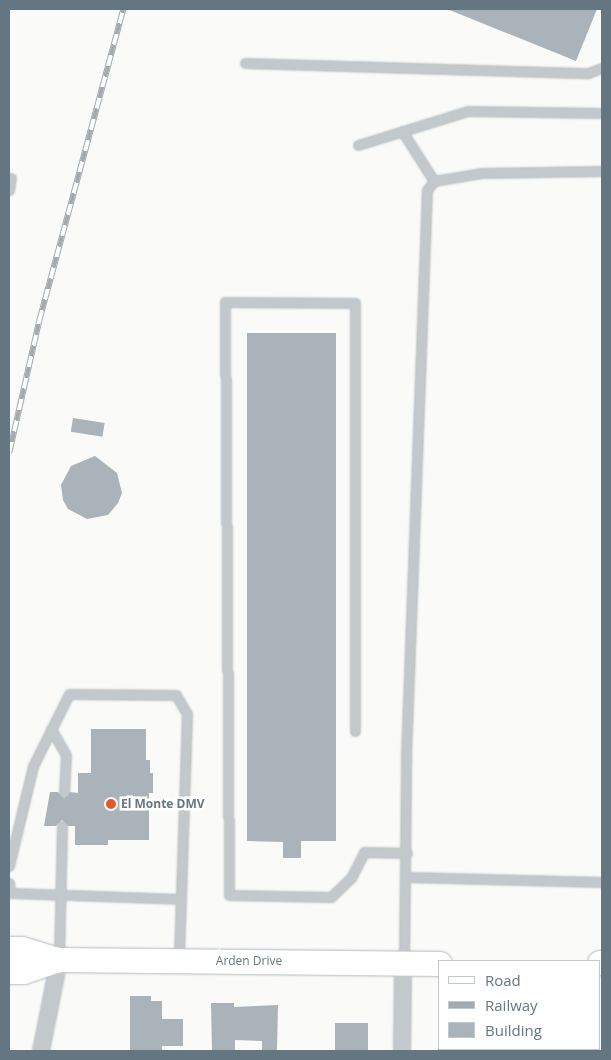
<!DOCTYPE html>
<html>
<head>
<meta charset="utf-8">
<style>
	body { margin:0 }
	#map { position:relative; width:611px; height:1060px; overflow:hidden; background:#fafaf8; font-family:"Open Sans",sans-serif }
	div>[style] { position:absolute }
	.building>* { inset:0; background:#aab3b9; transform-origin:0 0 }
	.roads { filter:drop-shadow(0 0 1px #b3babf) drop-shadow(0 0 1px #b3babf) }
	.lane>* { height:9px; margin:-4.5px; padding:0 4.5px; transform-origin:4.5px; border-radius:4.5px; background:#c3c8cc }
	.street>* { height:16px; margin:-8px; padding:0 8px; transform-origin:8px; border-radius:8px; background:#c3c8cc }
	.secondary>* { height:24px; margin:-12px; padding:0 12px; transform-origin:12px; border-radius:12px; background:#fff }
	.rail>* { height:5.5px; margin-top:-2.75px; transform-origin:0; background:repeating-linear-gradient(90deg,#fff 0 11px,#a2aab0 0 22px); box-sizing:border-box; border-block:1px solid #a2aab0 }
	.dots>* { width:14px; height:14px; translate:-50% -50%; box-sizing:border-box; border:2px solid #fff; border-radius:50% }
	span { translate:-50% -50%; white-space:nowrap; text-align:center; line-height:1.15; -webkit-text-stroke:5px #fff; paint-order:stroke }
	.poi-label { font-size:12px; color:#657683; font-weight:700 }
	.left { translate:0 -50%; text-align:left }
	.street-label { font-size:12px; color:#657683 }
	.frame { position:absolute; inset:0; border:10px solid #657683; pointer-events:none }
	.legend { position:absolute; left:438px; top:960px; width:162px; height:90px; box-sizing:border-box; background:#fff; border:1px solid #c1c8cd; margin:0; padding:6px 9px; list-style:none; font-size:15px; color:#657683 }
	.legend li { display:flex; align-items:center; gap:10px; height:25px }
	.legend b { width:25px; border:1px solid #c1c8cd }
</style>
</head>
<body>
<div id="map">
	<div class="building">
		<i style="clip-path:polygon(447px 9px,597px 9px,576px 61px)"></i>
		<i style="clip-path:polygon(247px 333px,336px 333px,336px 841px,301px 841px,301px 858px,283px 858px,283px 842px,247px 841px)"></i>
		<i style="left:73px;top:418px;width:32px;height:14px;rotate:9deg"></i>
		<i style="clip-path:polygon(95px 456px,117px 473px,122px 493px,118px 503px,108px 515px,87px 519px,68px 509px,63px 500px,61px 485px,71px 466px)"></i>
		<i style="clip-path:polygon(91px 729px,146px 729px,146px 760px,150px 760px,150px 773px,153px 773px,153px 793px,149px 793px,149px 840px,108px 840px,108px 845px,75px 845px,75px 826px,68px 826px,62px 820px,56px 826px,44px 826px,50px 792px,58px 792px,64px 798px,70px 792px,78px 793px,78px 773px,91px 773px)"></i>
		<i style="clip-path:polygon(130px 996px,151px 996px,151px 1001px,162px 1001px,162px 1019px,183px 1019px,183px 1046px,162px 1046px,162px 1051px,130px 1051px)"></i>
		<i style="clip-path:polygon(211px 1003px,234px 1003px,234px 1007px,278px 1005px,277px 1051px,262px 1051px,262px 1041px,235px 1040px,235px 1051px,212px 1051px)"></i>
		<i style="left:335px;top:1023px;width:33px;height:28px"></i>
	</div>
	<div class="roads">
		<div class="lane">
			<i style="left:245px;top:63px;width:343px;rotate:1.7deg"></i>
			<i style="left:588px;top:73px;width:15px;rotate:-20deg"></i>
			<i style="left:402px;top:131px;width:59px;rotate:57.4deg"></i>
			<i style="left:358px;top:145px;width:115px;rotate:-17.2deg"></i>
			<i style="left:468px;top:111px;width:134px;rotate:0.9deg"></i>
			<i style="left:9px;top:190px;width:12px;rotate:-81deg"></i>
			<i style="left:51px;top:729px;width:30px;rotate:60deg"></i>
			<i style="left:66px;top:755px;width:37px;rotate:93deg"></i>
			<i style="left:355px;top:731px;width:428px;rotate:-90deg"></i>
			<i style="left:355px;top:303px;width:130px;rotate:-179.6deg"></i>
			<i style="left:225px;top:302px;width:593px;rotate:89.61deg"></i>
			<i style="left:229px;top:895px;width:102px;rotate:1.1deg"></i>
			<i style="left:331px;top:897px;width:28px;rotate:-44deg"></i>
			<i style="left:351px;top:878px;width:29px;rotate:-63deg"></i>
			<i style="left:364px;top:852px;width:43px;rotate:1.3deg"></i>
			<i style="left:9px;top:866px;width:103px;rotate:-76.5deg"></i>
			<i style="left:33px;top:766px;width:80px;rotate:-63.4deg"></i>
			<i style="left:69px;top:694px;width:107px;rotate:0.5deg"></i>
			<i style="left:176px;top:695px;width:22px;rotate:60deg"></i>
			<i style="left:187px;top:714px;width:246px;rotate:91.9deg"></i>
			<i style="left:407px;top:877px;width:195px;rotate:1.5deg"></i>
			<i style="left:9px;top:883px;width:10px;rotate:84deg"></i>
			<i style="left:10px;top:893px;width:171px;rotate:2deg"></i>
			<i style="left:59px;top:958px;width:132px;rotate:-88.7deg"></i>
			<i style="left:404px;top:963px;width:207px;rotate:-89.4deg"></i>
			<i style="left:406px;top:756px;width:566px;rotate:-87.88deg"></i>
			<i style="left:427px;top:190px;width:11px;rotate:-52deg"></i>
			<i style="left:434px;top:181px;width:49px;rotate:-9.5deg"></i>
			<i style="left:482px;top:173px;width:120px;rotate:-1deg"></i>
		</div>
		<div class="street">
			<i style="left:41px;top:1051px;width:93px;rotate:-78.8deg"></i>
			<i style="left:402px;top:1051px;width:86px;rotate:-89.3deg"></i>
		</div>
		<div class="secondary">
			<i style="left:9px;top:949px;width:13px"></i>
			<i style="left:22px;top:949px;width:39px;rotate:17deg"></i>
			<i style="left:59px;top:960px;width:381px;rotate:0.6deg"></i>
			<i style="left:600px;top:963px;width:2px"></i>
			<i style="left:9px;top:972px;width:15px"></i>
			<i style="left:24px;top:972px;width:37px;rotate:-19deg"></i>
		</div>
	</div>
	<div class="rail">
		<i style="left:9px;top:453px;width:135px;rotate:-77.2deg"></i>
		<i style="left:39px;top:321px;width:323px;rotate:-74.9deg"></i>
	</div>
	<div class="dots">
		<i style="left:111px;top:804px;background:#e4572e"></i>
	</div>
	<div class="poi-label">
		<span class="left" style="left:121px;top:804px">El Monte DMV</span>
	</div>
	<div class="street-label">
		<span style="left:249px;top:961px">Arden Drive</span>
	</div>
	<div class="frame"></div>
	<ul class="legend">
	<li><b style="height:6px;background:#fff"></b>Road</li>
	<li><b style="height:6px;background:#a2aab0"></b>Railway</li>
	<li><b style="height:14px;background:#aab3b9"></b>Building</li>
	</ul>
</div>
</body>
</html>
